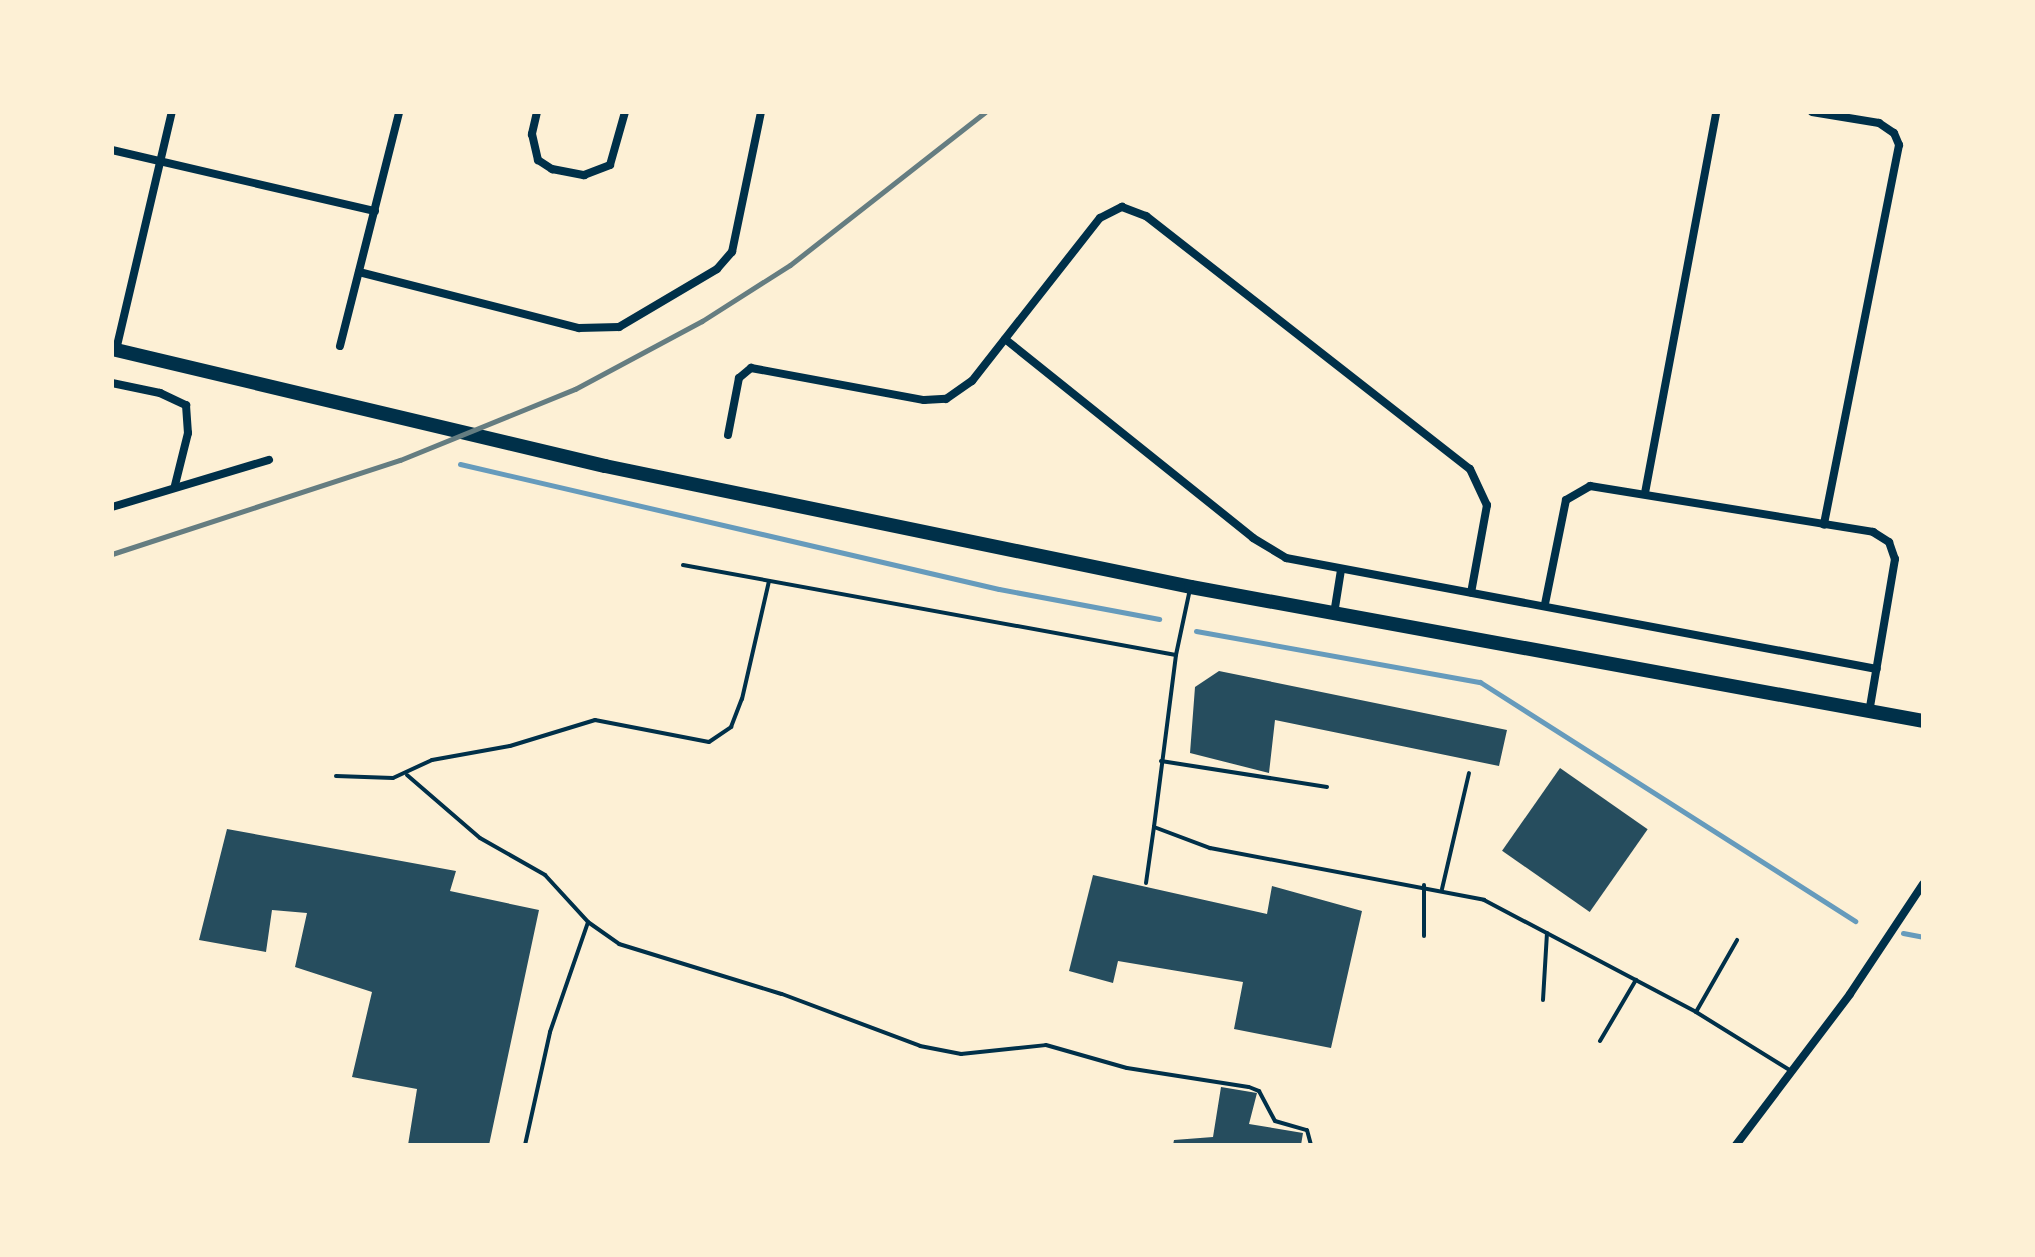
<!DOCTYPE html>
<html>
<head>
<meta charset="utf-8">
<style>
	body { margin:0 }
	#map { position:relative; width:2035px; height:1257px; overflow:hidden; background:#fdf0d5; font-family:Merriweather,serif }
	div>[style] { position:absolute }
	.stream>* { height:5px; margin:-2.5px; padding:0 2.5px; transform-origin:2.5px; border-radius:2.5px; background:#669bbc }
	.building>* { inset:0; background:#264d5e; transform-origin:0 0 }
	.service>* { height:4px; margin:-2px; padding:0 2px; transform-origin:2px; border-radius:2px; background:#003049 }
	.minor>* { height:8px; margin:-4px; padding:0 4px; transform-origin:4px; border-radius:4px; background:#003049 }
	.trunk>* { height:14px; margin:-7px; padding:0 7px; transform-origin:7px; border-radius:7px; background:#003049 }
	.rail>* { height:5px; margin:-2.5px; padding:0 2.5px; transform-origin:2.5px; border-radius:2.5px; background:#657d81 }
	span { translate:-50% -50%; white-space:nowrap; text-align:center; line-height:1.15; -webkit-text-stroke:8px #fdf0d5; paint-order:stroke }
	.frame { position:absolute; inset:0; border:114px solid #fdf0d5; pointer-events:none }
</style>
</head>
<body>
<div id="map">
	<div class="stream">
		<i style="left:460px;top:464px;width:553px;rotate:13.06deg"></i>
		<i style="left:999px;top:589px;width:163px;rotate:10.6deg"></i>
		<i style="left:1196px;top:631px;width:289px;rotate:10.2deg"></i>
		<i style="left:1480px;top:682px;width:445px;rotate:32.5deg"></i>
		<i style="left:1903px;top:933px;width:20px;rotate:11deg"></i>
	</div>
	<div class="building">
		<i style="clip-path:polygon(1219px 671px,1507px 730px,1499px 766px,1275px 720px,1269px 773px,1190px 753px,1195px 687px)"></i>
		<i style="left:1560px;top:768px;width:107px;height:101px;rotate:35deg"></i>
		<i style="clip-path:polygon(227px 829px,456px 871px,450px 891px,539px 910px,489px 1145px,408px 1145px,417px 1089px,352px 1077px,372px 992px,295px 967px,307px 913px,272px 910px,266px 952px,199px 940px)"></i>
		<i style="clip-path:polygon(1093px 875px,1267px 914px,1272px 886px,1362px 911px,1331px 1048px,1234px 1029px,1243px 982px,1118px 961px,1113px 983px,1069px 971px)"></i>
		<i style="clip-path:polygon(1221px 1087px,1257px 1093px,1249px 1124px,1303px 1133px,1301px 1145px,1173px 1145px,1174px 1140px,1213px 1137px)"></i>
	</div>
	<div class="service">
		<i style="left:683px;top:565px;width:501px;rotate:10.35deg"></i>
		<i style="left:1190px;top:589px;width:67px;rotate:102deg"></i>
		<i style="left:1176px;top:655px;width:173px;rotate:97.3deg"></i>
		<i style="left:1154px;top:827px;width:60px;rotate:20.6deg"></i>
		<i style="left:1210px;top:848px;width:279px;rotate:10.7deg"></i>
		<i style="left:1484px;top:900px;width:240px;rotate:27.8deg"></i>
		<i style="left:1696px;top:1012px;width:112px;rotate:31.8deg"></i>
		<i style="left:1161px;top:761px;width:168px;rotate:8.9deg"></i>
		<i style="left:407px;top:775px;width:96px;rotate:40.8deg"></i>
		<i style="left:480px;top:838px;width:75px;rotate:29.6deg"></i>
		<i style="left:545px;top:875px;width:64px;rotate:47.5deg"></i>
		<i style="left:588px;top:922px;width:38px;rotate:35deg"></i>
		<i style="left:619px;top:944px;width:170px;rotate:17.1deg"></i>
		<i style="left:782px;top:994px;width:147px;rotate:20.6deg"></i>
		<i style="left:920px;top:1046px;width:42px;rotate:11deg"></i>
		<i style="left:961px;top:1054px;width:85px;rotate:-6deg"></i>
		<i style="left:1046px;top:1045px;width:84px;rotate:15.9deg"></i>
		<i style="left:1127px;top:1068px;width:123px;rotate:8.9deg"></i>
		<i style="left:1249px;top:1087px;width:11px;rotate:22deg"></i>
		<i style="left:1259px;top:1091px;width:34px;rotate:62deg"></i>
		<i style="left:1275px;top:1121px;width:33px;rotate:16deg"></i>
		<i style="left:1307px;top:1130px;width:16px;rotate:75deg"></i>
		<i style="left:336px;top:776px;width:57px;rotate:2deg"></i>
		<i style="left:393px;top:778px;width:43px;rotate:-24.8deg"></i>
		<i style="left:432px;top:760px;width:79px;rotate:-10.2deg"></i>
		<i style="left:510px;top:746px;width:89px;rotate:-17deg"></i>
		<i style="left:595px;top:720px;width:116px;rotate:10.9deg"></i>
		<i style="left:709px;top:742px;width:27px;rotate:-34deg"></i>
		<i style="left:731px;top:727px;width:30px;rotate:-69deg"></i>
		<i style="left:742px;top:699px;width:121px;rotate:-77.1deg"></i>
		<i style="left:1146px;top:883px;width:57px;rotate:-81.9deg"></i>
		<i style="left:1442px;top:889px;width:119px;rotate:-76.9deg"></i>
		<i style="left:1424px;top:936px;width:51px;rotate:-90deg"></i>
		<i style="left:1543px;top:1000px;width:67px;rotate:-86.6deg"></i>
		<i style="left:1696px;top:1012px;width:83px;rotate:-60.3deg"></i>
		<i style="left:1600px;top:1041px;width:71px;rotate:-59.5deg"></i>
		<i style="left:525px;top:1145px;width:116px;rotate:-77.5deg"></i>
		<i style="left:550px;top:1032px;width:116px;rotate:-70.9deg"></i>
	</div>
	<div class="minor">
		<i style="left:537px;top:112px;width:23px;rotate:103deg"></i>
		<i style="left:532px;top:134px;width:27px;rotate:77deg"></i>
		<i style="left:538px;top:160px;width:17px;rotate:33deg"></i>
		<i style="left:552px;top:169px;width:33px;rotate:11deg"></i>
		<i style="left:584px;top:175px;width:28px;rotate:-21deg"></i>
		<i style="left:610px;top:165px;width:55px;rotate:-74.2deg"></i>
		<i style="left:1812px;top:112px;width:68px;rotate:9.3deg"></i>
		<i style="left:1879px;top:123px;width:18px;rotate:34deg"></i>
		<i style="left:1894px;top:133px;width:13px;rotate:67deg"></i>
		<i style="left:1899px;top:145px;width:387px;rotate:101.2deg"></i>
		<i style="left:112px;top:150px;width:270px;rotate:13.1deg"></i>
		<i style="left:359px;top:272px;width:227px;rotate:14.3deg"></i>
		<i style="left:579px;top:328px;width:40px;rotate:-1.4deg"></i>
		<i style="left:619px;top:327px;width:114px;rotate:-30.6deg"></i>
		<i style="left:717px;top:269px;width:23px;rotate:-49deg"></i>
		<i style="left:732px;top:252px;width:143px;rotate:-78.3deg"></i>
		<i style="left:1005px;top:339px;width:318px;rotate:38.7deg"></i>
		<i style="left:1253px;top:538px;width:39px;rotate:31deg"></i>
		<i style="left:1286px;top:558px;width:601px;rotate:10.64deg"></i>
		<i style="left:340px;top:346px;width:241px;rotate:-75.8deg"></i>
		<i style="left:116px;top:350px;width:244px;rotate:-76.8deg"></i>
		<i style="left:112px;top:383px;width:49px;rotate:11.8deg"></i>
		<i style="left:160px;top:393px;width:29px;rotate:25deg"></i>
		<i style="left:186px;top:405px;width:28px;rotate:86deg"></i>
		<i style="left:188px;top:433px;width:54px;rotate:104deg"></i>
		<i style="left:728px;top:435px;width:58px;rotate:-79.1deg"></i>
		<i style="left:739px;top:378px;width:16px;rotate:-40deg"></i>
		<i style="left:751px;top:368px;width:176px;rotate:10.5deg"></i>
		<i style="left:924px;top:400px;width:22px;rotate:-3deg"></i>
		<i style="left:946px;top:399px;width:32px;rotate:-35deg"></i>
		<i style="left:972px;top:381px;width:207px;rotate:-51.9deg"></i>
		<i style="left:1100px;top:218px;width:25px;rotate:-27deg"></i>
		<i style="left:1122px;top:207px;width:26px;rotate:21deg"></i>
		<i style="left:1146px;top:216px;width:411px;rotate:38deg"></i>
		<i style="left:1470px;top:469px;width:40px;rotate:65deg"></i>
		<i style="left:1487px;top:505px;width:89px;rotate:100.3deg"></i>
		<i style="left:1645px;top:493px;width:388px;rotate:-79.4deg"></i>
		<i style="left:112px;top:507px;width:164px;rotate:-16.7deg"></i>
		<i style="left:1545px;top:604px;width:106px;rotate:-78.6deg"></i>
		<i style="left:1566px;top:500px;width:28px;rotate:-30deg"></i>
		<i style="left:1590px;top:486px;width:287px;rotate:9.2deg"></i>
		<i style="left:1873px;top:532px;width:19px;rotate:32deg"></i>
		<i style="left:1889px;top:542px;width:18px;rotate:71deg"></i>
		<i style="left:1895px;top:559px;width:155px;rotate:99.6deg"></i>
		<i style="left:1334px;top:614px;width:45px;rotate:-81deg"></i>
		<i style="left:1736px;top:1145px;width:189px;rotate:-52.9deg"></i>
		<i style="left:1850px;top:994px;width:132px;rotate:-56.4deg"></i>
	</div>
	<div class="trunk">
		<i style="left:112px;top:349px;width:507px;rotate:13.35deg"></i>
		<i style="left:605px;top:466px;width:598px;rotate:11.67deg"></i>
		<i style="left:1191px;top:587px;width:744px;rotate:10.37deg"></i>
	</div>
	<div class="rail">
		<i style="left:112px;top:554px;width:303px;rotate:-18.1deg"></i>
		<i style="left:400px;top:460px;width:189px;rotate:-22.1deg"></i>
		<i style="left:575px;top:389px;width:144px;rotate:-28.2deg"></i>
		<i style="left:702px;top:321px;width:104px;rotate:-32.5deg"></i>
		<i style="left:790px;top:265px;width:248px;rotate:-38.1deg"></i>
	</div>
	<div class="frame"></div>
</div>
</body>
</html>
